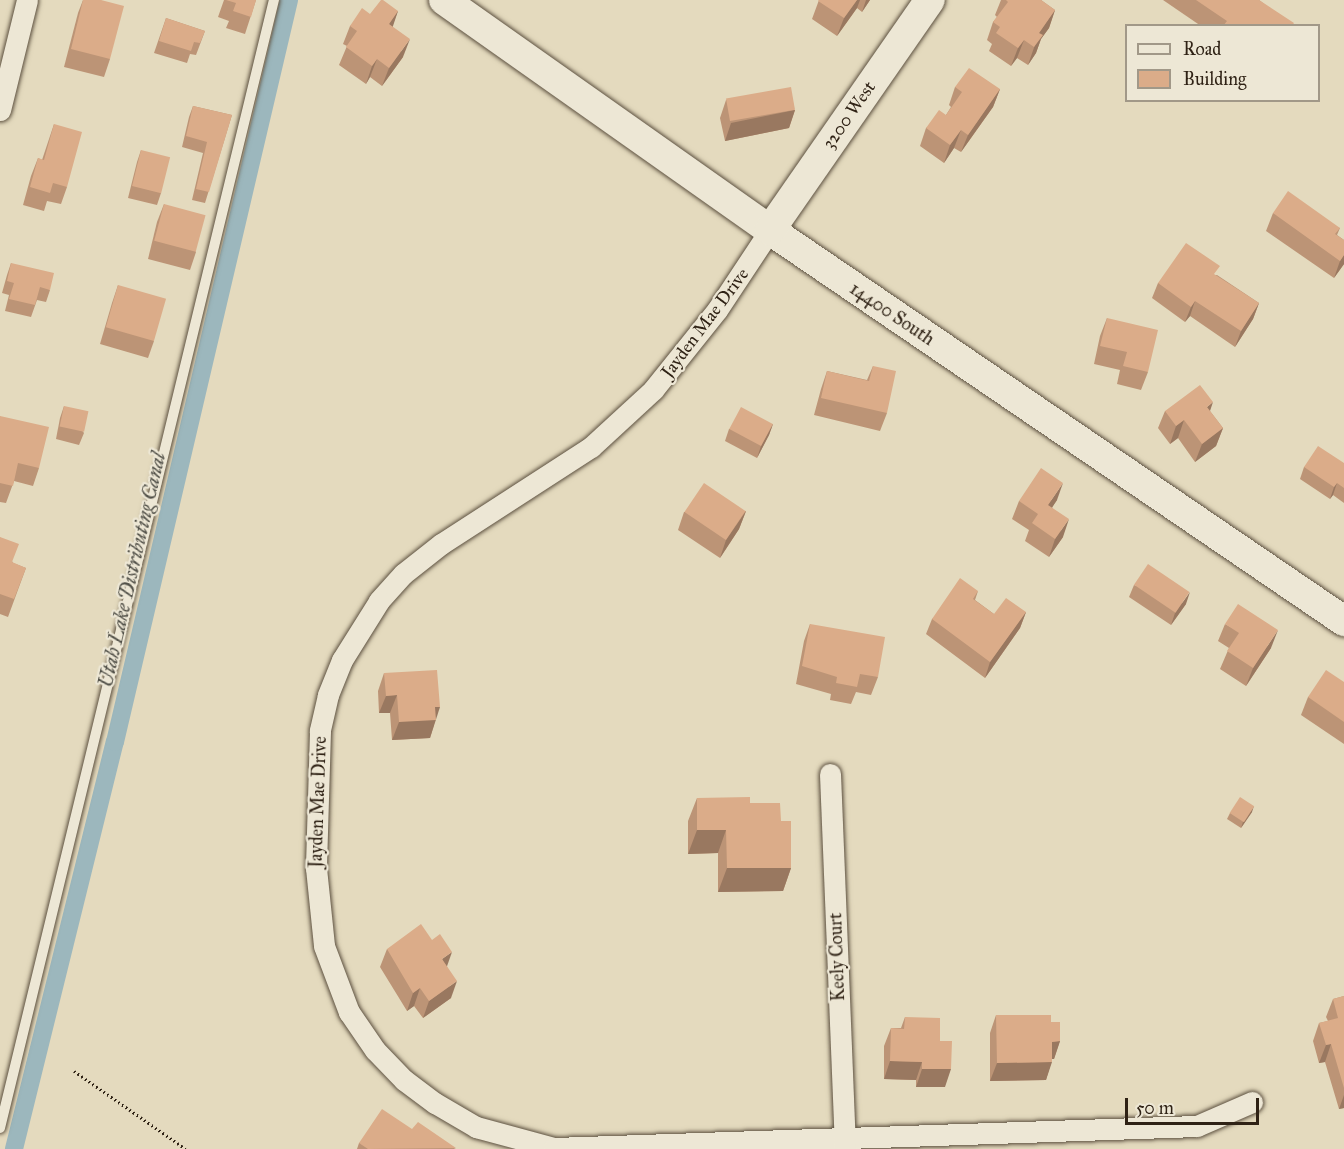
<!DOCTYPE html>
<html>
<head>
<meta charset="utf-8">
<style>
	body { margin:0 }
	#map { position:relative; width:1344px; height:1149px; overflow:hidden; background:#e4dabe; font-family:"IM FELL Great Primer",serif }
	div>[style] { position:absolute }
	.canal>* { height:18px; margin:-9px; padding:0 9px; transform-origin:9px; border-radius:9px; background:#9cb7bd }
	.path>* { height:3px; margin-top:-1.5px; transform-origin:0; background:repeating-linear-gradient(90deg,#2f2215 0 1.5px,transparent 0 4.5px) }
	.roads { filter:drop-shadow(0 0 2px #5c503f) drop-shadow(0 0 2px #5c503f) }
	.lane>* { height:10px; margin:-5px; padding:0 5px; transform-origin:5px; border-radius:5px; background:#ede7d5 }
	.street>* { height:21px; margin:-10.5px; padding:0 10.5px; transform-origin:10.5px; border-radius:10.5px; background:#ede7d5 }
	.secondary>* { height:30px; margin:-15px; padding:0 15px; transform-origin:15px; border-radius:15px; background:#ede7d5 }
	.wall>* { inset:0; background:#bc9476 }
	.shaded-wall>* { inset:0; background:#997860 }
	.building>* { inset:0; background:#dbac89; transform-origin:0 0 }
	span { translate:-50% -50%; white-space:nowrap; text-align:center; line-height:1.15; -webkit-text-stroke:4.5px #ede7d5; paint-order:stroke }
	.street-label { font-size:18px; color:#2f2215 }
	.water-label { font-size:20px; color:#504f47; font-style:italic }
	.legend { position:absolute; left:1125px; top:24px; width:195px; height:78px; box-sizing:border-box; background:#ede7d5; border:2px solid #a19888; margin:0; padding:8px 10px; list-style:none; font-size:18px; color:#2f2215 }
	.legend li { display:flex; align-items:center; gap:12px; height:30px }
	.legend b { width:30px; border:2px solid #a19888 }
	.scale { position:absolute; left:1125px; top:1098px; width:134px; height:27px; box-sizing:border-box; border:3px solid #2f2215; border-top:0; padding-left:8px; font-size:18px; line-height:21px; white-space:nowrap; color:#2f2215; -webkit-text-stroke:4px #ede7d5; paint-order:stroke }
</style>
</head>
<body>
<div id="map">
	<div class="canal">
		<i style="left:14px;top:1149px;width:419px;rotate:-76.1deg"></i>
		<i style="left:115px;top:742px;width:762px;rotate:-76.8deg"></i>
	</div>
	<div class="path">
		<i style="left:74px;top:1071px;width:136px;rotate:34.9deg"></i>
	</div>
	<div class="roads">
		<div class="lane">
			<i style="left:0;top:1128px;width:1161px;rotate:-76.35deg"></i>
		</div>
		<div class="street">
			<i style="left:0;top:110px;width:113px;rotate:-76.2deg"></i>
			<i style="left:770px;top:230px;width:96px;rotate:123.5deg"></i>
			<i style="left:717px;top:310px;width:102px;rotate:128.7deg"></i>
			<i style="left:653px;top:390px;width:84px;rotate:137.4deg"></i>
			<i style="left:591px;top:447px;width:179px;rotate:147.1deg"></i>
			<i style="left:441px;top:544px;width:48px;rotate:141.7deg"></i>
			<i style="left:403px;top:574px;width:36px;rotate:132deg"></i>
			<i style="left:379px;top:601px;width:70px;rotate:122.1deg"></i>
			<i style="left:342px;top:660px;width:38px;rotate:112deg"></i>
			<i style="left:328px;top:695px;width:37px;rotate:103deg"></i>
			<i style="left:320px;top:731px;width:137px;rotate:91.7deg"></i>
			<i style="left:316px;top:868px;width:78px;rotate:84.1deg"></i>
			<i style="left:324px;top:946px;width:71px;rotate:69.3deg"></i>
			<i style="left:349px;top:1012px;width:46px;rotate:55.6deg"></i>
			<i style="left:375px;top:1050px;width:42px;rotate:46deg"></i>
			<i style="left:404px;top:1080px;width:39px;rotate:37deg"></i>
			<i style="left:435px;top:1103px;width:48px;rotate:30.3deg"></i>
			<i style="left:476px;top:1127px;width:81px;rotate:15.1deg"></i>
			<i style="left:554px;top:1148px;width:643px;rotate:-1.96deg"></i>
			<i style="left:1197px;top:1126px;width:60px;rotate:-23.6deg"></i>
			<i style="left:830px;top:774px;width:375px;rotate:87.7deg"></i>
		</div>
		<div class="secondary">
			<i style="left:444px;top:0;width:399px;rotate:35.2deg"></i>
			<i style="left:770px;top:230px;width:695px;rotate:34.26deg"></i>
			<i style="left:770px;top:230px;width:280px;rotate:-55.2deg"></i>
		</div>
	</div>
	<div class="wall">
		<i style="clip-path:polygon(83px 0,101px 0,110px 59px,104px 77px,64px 67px,78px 13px)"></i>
		<i style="clip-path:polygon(224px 0,256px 0,245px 34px,226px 28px,229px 21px,218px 17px)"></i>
		<i style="clip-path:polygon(819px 0,870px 0,862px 12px,857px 8px,837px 36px,812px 19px)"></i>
		<i style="clip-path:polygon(1001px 0,1041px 0,1055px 10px,1049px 28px,1041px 39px,1036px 53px,1028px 65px,1017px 58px,1011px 66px,989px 51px,992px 44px,987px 40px,993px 22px,997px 17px,995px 15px)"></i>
		<i style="clip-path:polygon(1163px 0,1259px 0,1293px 26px,1201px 26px)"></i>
		<i style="clip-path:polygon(398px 11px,392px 26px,403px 57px,382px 86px,370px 77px,366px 84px,339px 65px,347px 46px,343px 44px,350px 26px,370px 14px)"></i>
		<i style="clip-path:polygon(166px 18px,205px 31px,196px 55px,190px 54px,187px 63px,154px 53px)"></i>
		<i style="clip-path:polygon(955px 87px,1000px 89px,993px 107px,961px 152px,954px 148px,944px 163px,920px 146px,926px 128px,946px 115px,951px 107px,949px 105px)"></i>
		<i style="clip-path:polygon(726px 100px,795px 110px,789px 128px,725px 141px,720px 118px)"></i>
		<i style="clip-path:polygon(193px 106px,232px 115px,205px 203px,192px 200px,203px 153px,182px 147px,189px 117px)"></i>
		<i style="clip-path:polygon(54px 124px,67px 187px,61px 204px,47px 201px,44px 211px,23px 205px,31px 176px,38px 158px,42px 160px)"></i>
		<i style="clip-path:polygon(141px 150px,161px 193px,157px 205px,128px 198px,137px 162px)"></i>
		<i style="clip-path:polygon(164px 204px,196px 252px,190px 270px,148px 259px,157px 222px)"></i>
		<i style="clip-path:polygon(1273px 213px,1340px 228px,1337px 235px,1344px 240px,1344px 264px,1334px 278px,1266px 231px)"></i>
		<i style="clip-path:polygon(11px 263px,50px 290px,46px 302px,37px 300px,31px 317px,5px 311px,9px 295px,2px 293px,7px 275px)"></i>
		<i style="clip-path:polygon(1217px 275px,1259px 303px,1253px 319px,1235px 347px,1190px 316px,1185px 322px,1152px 298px,1158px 283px)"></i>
		<i style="clip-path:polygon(118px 285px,154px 341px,148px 358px,100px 344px,112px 303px)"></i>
		<i style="clip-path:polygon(1107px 318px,1148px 372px,1141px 390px,1117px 384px,1120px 370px,1094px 364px,1100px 336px)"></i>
		<i style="clip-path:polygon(873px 366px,887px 413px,880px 431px,814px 415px,821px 389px,827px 371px,867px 380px)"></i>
		<i style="clip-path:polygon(64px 406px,84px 433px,79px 445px,56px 439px,60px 418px)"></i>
		<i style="clip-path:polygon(1165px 411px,1210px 411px,1223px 428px,1216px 446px,1195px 462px,1178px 438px,1170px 444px,1158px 428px)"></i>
		<i style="clip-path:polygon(0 416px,39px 468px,33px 486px,14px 481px,6px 503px,0 502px)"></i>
		<i style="clip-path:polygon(773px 424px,769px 435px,757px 458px,725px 441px,729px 429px)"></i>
		<i style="clip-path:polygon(1344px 463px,1344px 503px,1333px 495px,1330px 499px,1300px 479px,1304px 467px)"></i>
		<i style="clip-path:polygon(1057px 500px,1052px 507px,1063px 537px,1049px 557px,1025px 541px,1029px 530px,1012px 519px,1019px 501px)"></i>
		<i style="clip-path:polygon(746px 511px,739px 529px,720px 558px,678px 530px,684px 512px)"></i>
		<i style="clip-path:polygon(0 537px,13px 563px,26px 568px,8px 617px,0 614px)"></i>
		<i style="clip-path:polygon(1134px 585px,1186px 604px,1171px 625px,1129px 597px)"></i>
		<i style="clip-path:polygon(978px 591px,975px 600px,994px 614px,1026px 612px,1020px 628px,985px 678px,926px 634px,932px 619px)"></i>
		<i style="clip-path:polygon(810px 624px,878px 677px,871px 695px,856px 692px,851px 704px,830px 700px,831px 694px,796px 684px,804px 641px)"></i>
		<i style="clip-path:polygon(1225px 624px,1271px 648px,1246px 686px,1220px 669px,1229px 648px,1218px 641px)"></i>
		<i style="clip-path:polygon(384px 673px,436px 718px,430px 738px,392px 740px,390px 713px,379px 713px,378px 691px)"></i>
		<i style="clip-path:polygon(1344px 682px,1344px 744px,1301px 715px,1308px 697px)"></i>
		<i style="clip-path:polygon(697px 798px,750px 803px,781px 821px,791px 868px,783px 891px,718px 892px,718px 853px,688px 854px,688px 821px)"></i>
		<i style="clip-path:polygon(1252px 812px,1241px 828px,1227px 819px,1230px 813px)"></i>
		<i style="clip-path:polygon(387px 949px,447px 966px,451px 998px,423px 1018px,414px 1006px,407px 1011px,380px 967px)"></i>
		<i style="clip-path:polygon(1344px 996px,1344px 1108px,1339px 1109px,1325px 1062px,1319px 1063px,1313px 1041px,1319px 1023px,1328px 1021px,1326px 1017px,1333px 999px)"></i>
		<i style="clip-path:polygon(996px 1015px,1051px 1022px,1060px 1041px,1054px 1059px,1052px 1059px,1046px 1080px,990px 1081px,990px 1033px)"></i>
		<i style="clip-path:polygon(905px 1017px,940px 1041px,945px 1087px,916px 1087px,916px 1080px,884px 1079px,884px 1046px,891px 1028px,901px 1028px)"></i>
		<i style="clip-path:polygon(412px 1129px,456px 1149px,357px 1149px,359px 1143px)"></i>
	</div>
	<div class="shaded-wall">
		<i style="clip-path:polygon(857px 0,860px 0,857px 8px,837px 36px,844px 18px)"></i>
		<i style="clip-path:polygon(866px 0,870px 0,862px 12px)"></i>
		<i style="clip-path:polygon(1055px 10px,1049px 28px,1041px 39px,1036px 53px,1028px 65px,1039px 33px)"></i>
		<i style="clip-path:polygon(398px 11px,392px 29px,389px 24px)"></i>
		<i style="clip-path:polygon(410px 39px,403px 57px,382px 86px,389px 68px)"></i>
		<i style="clip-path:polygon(1024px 40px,1017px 58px,1011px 66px,1018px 48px)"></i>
		<i style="clip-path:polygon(377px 59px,370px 77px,366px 84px,372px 66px)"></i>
		<i style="clip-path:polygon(1000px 89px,993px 107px,961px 152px,968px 135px)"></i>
		<i style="clip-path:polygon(795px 110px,789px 128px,725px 141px,731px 123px)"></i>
		<i style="clip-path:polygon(961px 130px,954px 148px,944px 163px,950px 145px)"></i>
		<i style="clip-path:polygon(1344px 255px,1344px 264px,1334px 278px,1340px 261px)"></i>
		<i style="clip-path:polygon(1195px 301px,1190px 316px,1185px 322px,1191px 307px)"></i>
		<i style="clip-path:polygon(1259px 303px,1253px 319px,1235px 347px,1241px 331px)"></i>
		<i style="clip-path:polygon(1213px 402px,1207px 420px,1207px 407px)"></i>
		<i style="clip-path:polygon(1184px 420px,1178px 438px,1170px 444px,1176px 426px)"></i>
		<i style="clip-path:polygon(773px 424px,769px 435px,757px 458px,761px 446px)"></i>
		<i style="clip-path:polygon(1223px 428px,1216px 446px,1195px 462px,1202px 444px)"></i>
		<i style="clip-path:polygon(1063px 483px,1057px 500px,1042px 523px,1048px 505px)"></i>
		<i style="clip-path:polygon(1337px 483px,1333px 495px,1330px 499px,1334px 487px)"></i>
		<i style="clip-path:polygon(746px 511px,739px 529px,720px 558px,726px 540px)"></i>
		<i style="clip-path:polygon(1069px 519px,1063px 537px,1049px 557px,1055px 539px)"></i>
		<i style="clip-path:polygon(1190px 592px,1186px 604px,1171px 625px,1175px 613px)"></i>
		<i style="clip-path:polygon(1026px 612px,1020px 628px,985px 678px,990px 662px)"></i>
		<i style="clip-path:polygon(1278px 630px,1271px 648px,1246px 686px,1253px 668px)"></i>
		<i style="clip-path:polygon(397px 695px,390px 713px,379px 713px,386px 696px)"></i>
		<i style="clip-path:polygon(435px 707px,440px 707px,430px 738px,392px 740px,399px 722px)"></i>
		<i style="clip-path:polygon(1254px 806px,1252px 812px,1241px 828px,1243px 822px)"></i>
		<i style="clip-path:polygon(697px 830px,726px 830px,718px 853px,688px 854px)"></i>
		<i style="clip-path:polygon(727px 868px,791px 868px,783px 891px,718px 892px)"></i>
		<i style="clip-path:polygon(452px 952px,446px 969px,442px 959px)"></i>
		<i style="clip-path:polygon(457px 981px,451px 998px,423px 1018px,429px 1001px)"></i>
		<i style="clip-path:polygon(420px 988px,414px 1006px,407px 1011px,413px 993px)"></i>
		<i style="clip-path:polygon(1060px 1041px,1054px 1059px,1045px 1059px,1052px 1042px)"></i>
		<i style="clip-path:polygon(1331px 1044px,1325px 1062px,1319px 1063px,1326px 1045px)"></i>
		<i style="clip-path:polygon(890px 1061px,922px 1062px,916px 1080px,884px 1079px)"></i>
		<i style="clip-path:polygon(1052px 1062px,1046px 1080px,990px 1081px,997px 1063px)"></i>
		<i style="clip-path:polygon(922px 1069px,951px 1069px,945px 1087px,916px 1087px)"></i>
		<i style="clip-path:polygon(1344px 1095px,1344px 1108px,1339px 1109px)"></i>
	</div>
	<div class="building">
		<i style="clip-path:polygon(83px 0,101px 0,124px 6px,110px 59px,71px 49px)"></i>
		<i style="clip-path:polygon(226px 0,256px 0,251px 17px,233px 11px,236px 3px)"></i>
		<i style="clip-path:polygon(381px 0,383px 0,398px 11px,389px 24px,410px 39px,389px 68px,377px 59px,372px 66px,346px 47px,357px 31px,350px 26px,362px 8px,370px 14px)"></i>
		<i style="clip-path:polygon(819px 0,857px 0,844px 18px,818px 1px)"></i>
		<i style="clip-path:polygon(1006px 0,1041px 0,1055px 10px,1039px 33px,1043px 35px,1034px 47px,1024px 40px,1018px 48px,996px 33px,1000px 27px,993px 22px,1008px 2px)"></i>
		<i style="clip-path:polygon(1196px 0,1259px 0,1294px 23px,1292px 26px,1223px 26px,1227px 21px)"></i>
		<i style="clip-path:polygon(166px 18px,205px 31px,200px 43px,194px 42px,191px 51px,159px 41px)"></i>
		<i style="clip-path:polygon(969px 68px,1000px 89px,968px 135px,961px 130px,950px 145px,926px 128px,939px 110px,946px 115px,962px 92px,955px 87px)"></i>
		<i style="left:791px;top:87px;width:23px;height:66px;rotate:80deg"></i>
		<i style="clip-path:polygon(193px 106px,232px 115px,209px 192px,196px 189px,207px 142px,186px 136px)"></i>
		<i style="clip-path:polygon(54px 124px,82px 132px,67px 187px,53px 183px,50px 193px,30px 187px,38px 158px,44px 160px)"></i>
		<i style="left:141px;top:150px;width:30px;height:37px;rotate:14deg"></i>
		<i style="clip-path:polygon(1288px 191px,1340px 228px,1335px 234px,1344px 240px,1344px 255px,1340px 261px,1273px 213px)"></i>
		<i style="left:164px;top:204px;width:43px;height:38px;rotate:15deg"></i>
		<i style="clip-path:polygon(1186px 243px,1220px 266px,1214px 274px,1259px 303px,1241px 331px,1195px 301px,1191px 307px,1158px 283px)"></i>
		<i style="clip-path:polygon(11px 263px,54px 273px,50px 290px,40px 287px,35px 305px,9px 299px,14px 283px,7px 281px)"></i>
		<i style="left:118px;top:285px;width:50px;height:44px;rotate:16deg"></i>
		<i style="clip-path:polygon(1107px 318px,1158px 330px,1148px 372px,1123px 366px,1127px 352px,1100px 346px)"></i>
		<i style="clip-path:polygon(873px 366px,896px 371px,887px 413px,821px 398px,827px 371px,869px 381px)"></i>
		<i style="clip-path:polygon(1200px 385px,1213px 402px,1207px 407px,1223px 428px,1202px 444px,1184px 420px,1176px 426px,1165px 411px)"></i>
		<i style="left:64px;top:406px;width:25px;height:21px;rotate:12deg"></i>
		<i style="left:741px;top:407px;width:36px;height:25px;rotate:28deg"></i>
		<i style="clip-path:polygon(0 416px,49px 427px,39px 468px,18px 463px,13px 486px,0 483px)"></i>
		<i style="clip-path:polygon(1318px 446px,1344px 463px,1344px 488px,1337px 483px,1334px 487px,1304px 467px)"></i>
		<i style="clip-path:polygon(1041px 468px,1063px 483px,1048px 505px,1069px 519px,1055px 539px,1032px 523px,1038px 514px,1019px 501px)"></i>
		<i style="left:704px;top:483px;width:50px;height:35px;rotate:34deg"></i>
		<i style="clip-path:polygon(0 537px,19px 544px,12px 562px,26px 568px,14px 599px,0 594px)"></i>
		<i style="left:1148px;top:564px;width:50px;height:25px;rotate:34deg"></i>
		<i style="clip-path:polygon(960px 578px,978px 591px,973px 599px,994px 614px,1006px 598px,1026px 612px,990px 662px,932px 619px)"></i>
		<i style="clip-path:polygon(1238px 604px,1278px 630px,1253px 668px,1227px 651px,1239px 633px,1225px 624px)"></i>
		<i style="clip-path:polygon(810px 624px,885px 637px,878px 677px,860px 674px,857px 687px,836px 683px,837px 677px,802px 666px)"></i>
		<i style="clip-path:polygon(437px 670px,440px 707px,435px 707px,436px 720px,399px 722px,397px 695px,386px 696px,384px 673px)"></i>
		<i style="clip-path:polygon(1326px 670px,1344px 682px,1344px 722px,1308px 697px)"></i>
		<i style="clip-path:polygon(750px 797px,750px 803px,780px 803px,781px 821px,791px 821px,791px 868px,727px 868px,726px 830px,697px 830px,697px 798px)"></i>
		<i style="left:1240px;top:797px;width:17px;height:19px;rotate:33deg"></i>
		<i style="clip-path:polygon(421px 924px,432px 940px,440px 934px,452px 952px,442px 959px,457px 981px,429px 1001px,420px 988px,413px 993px,387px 949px)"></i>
		<i style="clip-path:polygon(1344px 996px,1344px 1088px,1331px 1044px,1326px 1045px,1319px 1023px,1338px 1018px,1333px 999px)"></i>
		<i style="clip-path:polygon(996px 1015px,1051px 1015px,1051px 1022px,1060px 1022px,1060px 1041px,1052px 1042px,1052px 1062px,997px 1063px)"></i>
		<i style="clip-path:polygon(905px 1017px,940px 1018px,940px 1041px,952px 1041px,951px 1069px,922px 1069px,922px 1062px,890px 1061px,891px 1028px,904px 1029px)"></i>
		<i style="clip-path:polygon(382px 1109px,412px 1129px,418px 1122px,456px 1148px,368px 1149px,359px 1143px)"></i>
	</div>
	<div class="street-label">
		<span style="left:849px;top:115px;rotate:-55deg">3200 West</span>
		<span style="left:892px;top:314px;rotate:34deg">14400 South</span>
		<span style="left:705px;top:323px;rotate:-53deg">Jayden Mae Drive</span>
		<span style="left:318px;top:802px;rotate:-88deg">Jayden Mae Drive</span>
		<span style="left:837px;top:957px;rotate:-92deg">Keely Court</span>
	</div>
	<div class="water-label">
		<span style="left:132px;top:570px;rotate:-77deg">Utah Lake Distributing Canal</span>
	</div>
	<ul class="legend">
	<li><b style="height:8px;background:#ede7d5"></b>Road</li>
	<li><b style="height:16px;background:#dbac89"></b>Building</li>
	</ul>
	<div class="scale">50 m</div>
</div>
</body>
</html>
